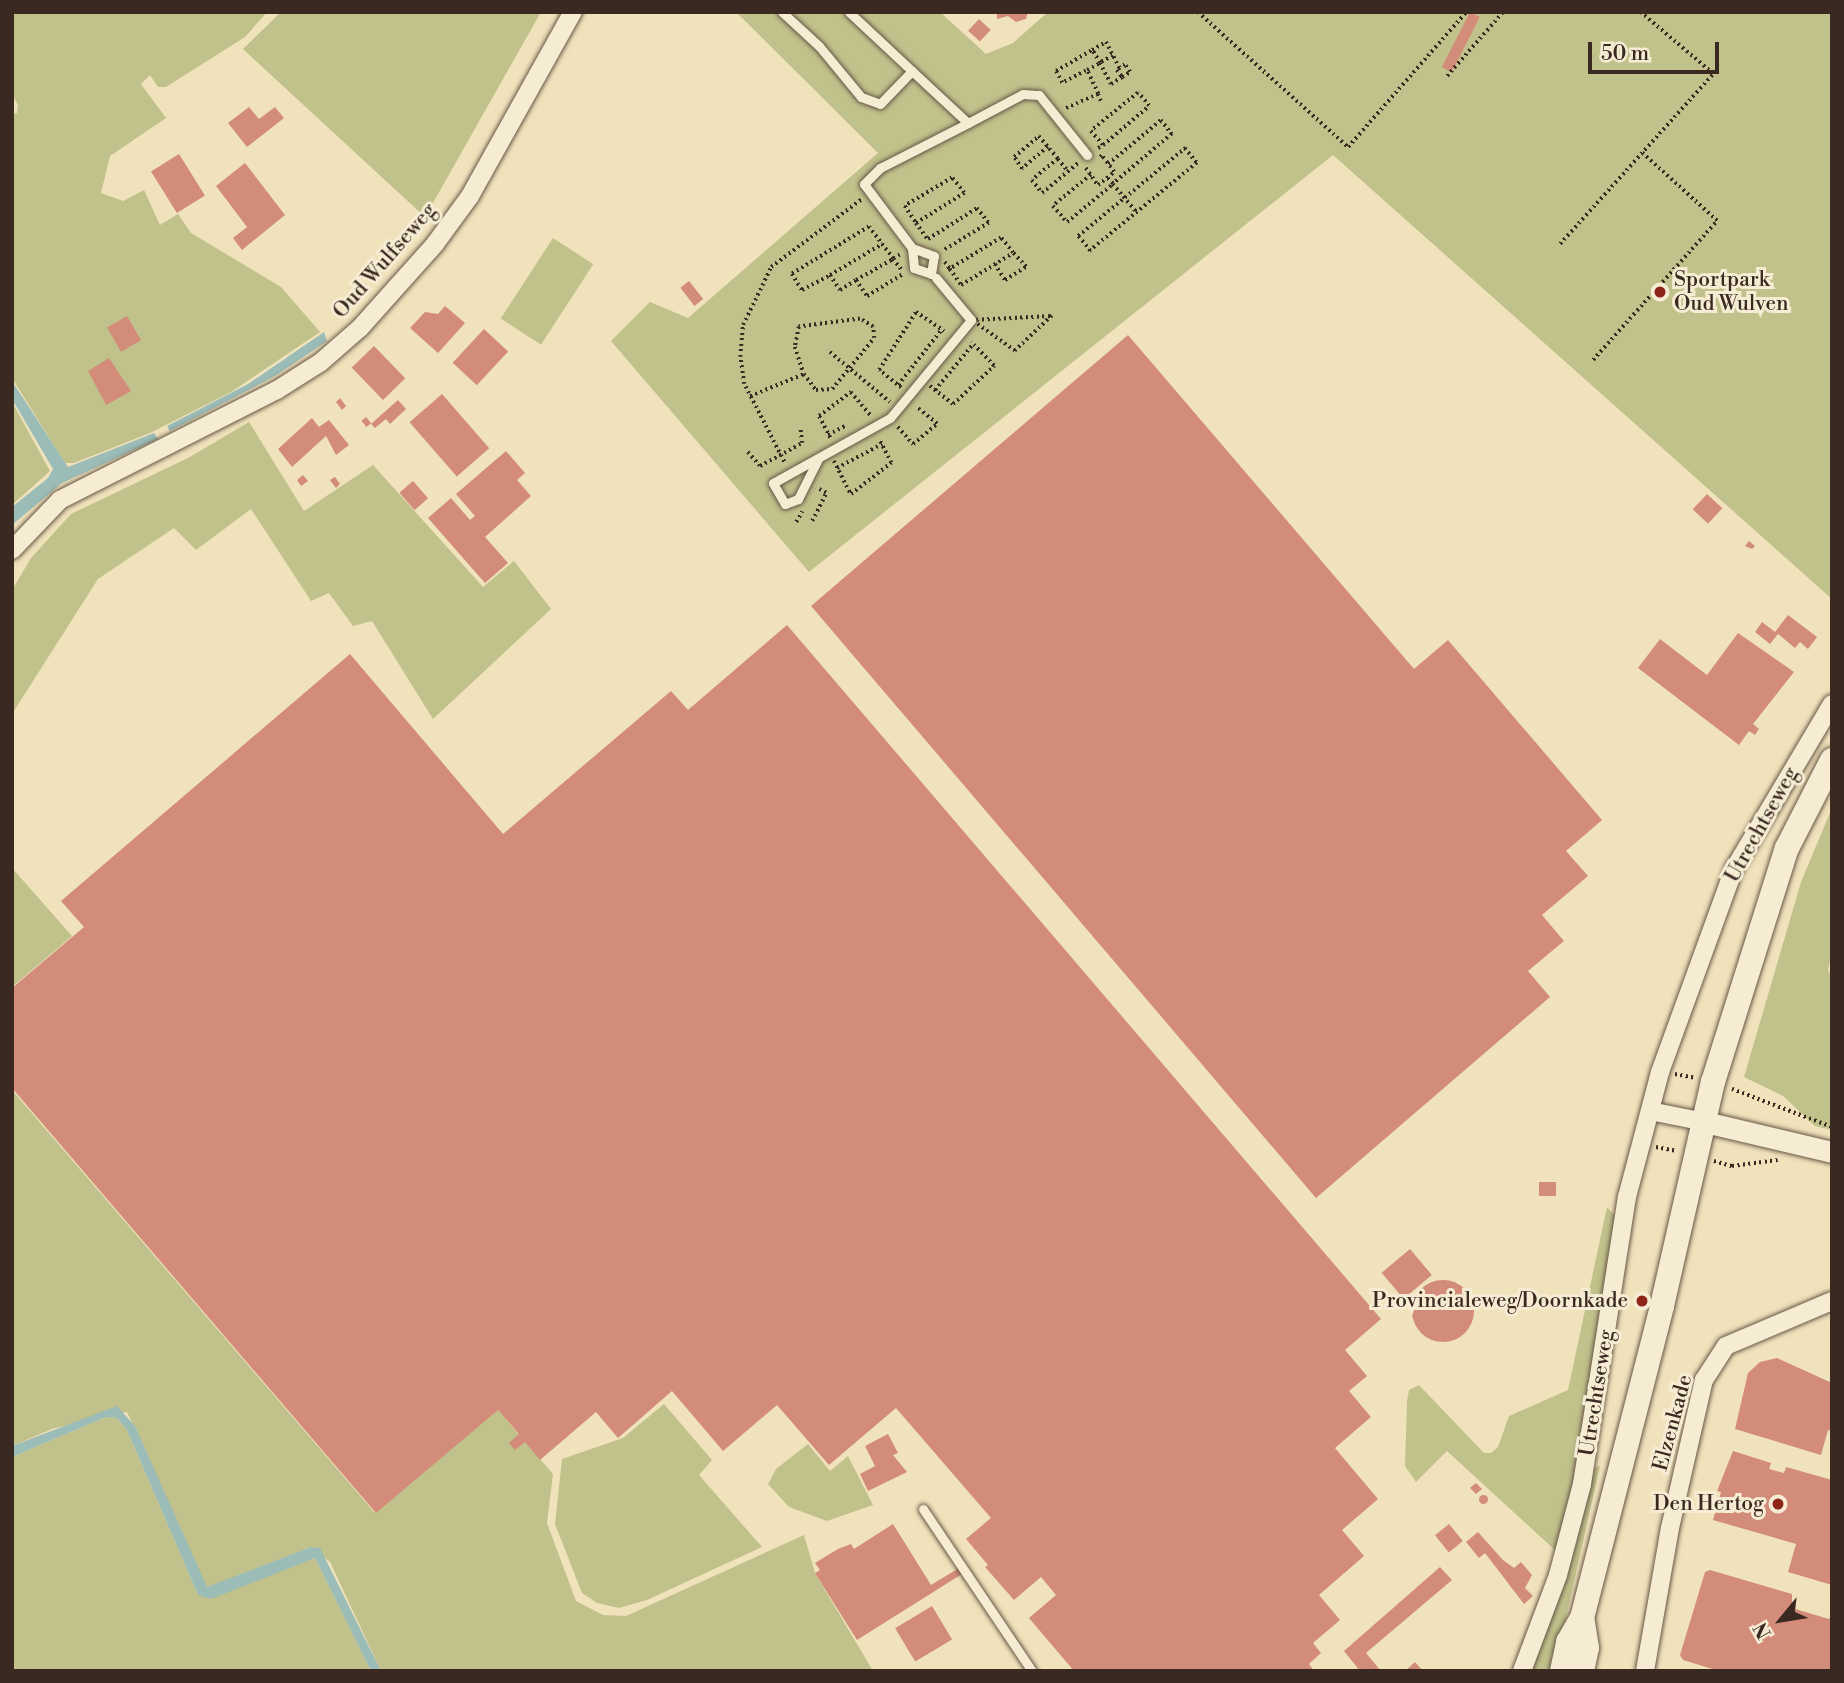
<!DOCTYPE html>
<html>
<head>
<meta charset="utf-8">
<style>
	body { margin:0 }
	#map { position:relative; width:1844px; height:1683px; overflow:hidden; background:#f0e2bb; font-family:"Libre Bodoni",serif }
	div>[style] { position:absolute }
	.green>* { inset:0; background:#c1c18b; transform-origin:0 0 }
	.water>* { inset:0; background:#9cbcb8 }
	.building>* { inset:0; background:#d38c7a; transform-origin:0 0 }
	.round { border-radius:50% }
	.path>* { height:3.5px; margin-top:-1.75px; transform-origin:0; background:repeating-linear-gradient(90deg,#392921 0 2px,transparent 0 5.5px) }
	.roads { filter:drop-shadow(0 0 2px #675748) drop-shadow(0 0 2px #675748) }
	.service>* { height:9px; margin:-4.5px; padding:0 4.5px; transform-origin:4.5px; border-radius:4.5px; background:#f5ecd3 }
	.minor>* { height:18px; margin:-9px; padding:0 9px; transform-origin:9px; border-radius:9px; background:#f5ecd3 }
	.tertiary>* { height:21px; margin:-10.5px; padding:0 10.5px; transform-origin:10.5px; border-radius:10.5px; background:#f5ecd3 }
	.secondary>* { height:24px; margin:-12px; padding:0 12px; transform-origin:12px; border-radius:12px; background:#f5ecd3 }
	.dots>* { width:19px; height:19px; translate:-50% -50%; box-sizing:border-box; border:4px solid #f5ecd3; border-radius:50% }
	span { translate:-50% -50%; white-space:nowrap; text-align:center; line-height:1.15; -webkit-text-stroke:6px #f5ecd3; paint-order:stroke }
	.street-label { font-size:21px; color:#392921 }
	.poi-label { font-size:21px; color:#392921 }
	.left { translate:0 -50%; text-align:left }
	.right { translate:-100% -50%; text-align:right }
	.frame { position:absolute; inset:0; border:14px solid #392921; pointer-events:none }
	.north { position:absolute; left:1746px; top:1585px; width:70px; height:70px; -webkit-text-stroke:5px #f5ecd3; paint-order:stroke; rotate:240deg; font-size:19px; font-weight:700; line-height:28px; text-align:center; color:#392921 }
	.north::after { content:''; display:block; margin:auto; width:24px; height:32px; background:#392921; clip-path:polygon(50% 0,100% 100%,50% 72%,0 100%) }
	.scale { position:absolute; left:1588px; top:42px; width:131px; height:32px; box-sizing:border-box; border:4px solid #392921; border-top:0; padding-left:9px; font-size:21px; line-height:24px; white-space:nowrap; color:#392921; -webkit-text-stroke:5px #f5ecd3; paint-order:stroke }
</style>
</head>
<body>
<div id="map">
	<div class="green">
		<i style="clip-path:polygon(12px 12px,267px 12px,245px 37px,166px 87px,158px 87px,150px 75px,141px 84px,166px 118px,110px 156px,101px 193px,123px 201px,144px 190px,160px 225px,178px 214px,191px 233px,281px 287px,320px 332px,231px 392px,150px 433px,74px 463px,65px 463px,12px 378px,12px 114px,17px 113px,18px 105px,12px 95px)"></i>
		<i style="clip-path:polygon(281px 12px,541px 12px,425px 217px,243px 49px)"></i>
		<i style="clip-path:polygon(736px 12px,940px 12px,986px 54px,1013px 43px,1048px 12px,1832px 12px,1832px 599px,1333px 155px,809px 572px,611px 341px,650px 302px,688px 318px,878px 153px)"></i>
		<i style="left:553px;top:238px;width:48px;height:96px;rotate:33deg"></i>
		<i style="clip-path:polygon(12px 402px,50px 471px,12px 505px)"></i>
		<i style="clip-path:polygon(249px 422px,304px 511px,373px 465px,483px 587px,514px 561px,551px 609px,433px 719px,372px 621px,353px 626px,329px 593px,311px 601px,251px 509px,196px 550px,174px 528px,98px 579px,12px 714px,12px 590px,31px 558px,71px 514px,188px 458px)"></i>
		<i style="clip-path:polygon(1832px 808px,1832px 953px,1828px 970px,1832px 977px,1832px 1130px,1815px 1126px,1783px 1096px,1744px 1077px,1801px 882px)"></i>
		<i style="clip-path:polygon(12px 868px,72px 936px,12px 987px)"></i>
		<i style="clip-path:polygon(12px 1090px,374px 1512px,497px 1409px,553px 1474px,547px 1523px,576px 1601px,603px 1615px,626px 1616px,804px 1535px,815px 1573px,873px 1671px,381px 1671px,330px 1562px,311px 1547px,207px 1588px,127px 1412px,52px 1429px,12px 1446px)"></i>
		<i style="clip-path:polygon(1607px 1207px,1615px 1216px,1578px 1462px,1556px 1551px,1447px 1451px,1416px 1482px,1405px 1466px,1407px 1401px,1409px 1390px,1419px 1385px,1484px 1453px,1491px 1453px,1498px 1447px,1509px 1416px,1568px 1390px)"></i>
		<i style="clip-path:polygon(664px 1404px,712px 1460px,699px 1475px,762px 1547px,647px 1600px,619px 1608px,597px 1603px,582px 1593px,555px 1524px,562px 1459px,623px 1438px)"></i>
		<i style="clip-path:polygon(106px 1417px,117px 1418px,127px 1430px,198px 1595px,245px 1584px,315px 1558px,371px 1671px,12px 1671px,12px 1457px)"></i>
		<i style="clip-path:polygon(808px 1444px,830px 1471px,848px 1456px,873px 1505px,827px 1521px,789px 1507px,768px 1484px,776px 1469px)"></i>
		<i style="clip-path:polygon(1600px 1466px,1554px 1671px,1531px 1671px,1592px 1469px)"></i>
	</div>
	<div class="water">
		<i style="clip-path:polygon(324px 332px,327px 341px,275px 376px,170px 431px,167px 426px,248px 384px)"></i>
		<i style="clip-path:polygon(12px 381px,68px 467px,154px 433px,158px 439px,62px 483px,12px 525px,12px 507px,48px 478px,53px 469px,12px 399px)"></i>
		<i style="clip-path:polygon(117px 1406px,135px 1426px,207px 1587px,311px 1547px,320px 1548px,381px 1671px,371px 1671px,315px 1558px,211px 1599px,198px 1595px,127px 1430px,117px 1418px,106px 1417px,12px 1457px,12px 1446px)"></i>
	</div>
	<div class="building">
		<i style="clip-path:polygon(997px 12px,1028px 12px,1026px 19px,1016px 22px,1008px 16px,997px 19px)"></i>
		<i style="left:1470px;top:12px;width:11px;height:62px;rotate:27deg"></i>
		<i style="left:979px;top:19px;width:16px;height:16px;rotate:43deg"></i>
		<i style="clip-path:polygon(249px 107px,259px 119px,275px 107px,284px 118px,247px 147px,228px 123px)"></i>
		<i style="left:179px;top:154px;width:49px;height:33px;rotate:58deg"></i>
		<i style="clip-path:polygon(245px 163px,285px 215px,242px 250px,233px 238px,247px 227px,216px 186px)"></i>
		<i style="left:689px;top:281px;width:23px;height:11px;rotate:52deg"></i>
		<i style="clip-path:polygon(445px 306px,465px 323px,438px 353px,410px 328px,425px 312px,438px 314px)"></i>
		<i style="left:127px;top:316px;width:28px;height:23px;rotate:60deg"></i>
		<i style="left:484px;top:329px;width:33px;height:46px;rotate:43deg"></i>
		<i style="clip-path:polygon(1128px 335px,1414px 669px,1448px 640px,1602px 820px,1566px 851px,1588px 876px,1542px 915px,1564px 941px,1528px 971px,1550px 997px,1316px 1198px,811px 606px)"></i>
		<i style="left:374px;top:346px;width:45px;height:31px;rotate:46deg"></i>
		<i style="clip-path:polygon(109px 358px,131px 391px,106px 405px,88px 371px)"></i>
		<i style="left:442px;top:394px;width:72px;height:43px;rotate:49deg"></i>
		<i style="clip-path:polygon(340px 398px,346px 406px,342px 410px,336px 402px)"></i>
		<i style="clip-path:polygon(398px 400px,406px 409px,390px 424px,386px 419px,375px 428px,371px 424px)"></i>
		<i style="left:366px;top:417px;width:8px;height:6px;rotate:50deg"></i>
		<i style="clip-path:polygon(312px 418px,319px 427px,329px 420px,349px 445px,336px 455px,326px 436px,292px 467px,278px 449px)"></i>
		<i style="clip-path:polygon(506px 451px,525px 473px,517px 480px,531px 496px,485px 537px,508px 563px,485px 583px,428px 518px,451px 498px,470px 520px,475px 516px,456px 494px)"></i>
		<i style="clip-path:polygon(303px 475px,308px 481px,301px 486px,297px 480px)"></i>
		<i style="clip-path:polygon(335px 477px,340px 484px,336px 488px,330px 480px)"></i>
		<i style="left:413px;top:481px;width:23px;height:18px;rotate:49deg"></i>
		<i style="left:1707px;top:494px;width:21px;height:21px;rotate:43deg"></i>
		<i style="clip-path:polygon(1749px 541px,1755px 546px,1752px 549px,1745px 546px)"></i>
		<i style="clip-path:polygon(1788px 615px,1817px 637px,1808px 649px,1800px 642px,1795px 648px,1778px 634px,1770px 644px,1755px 632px,1762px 622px,1775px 632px)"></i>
		<i style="clip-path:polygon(787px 625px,1381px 1319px,1345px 1350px,1367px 1376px,1349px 1391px,1371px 1417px,1335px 1448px,1378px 1499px,1342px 1530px,1364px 1556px,1319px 1595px,1340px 1620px,1313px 1643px,1321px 1653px,1309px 1664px,1314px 1671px,1074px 1671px,1029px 1618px,1056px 1595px,1041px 1577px,1014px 1600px,985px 1567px,988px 1565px,966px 1539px,991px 1518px,896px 1408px,829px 1465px,777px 1405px,723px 1451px,672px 1391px,618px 1438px,596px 1412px,540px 1460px,525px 1442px,515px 1450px,509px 1443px,519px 1434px,498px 1410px,376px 1513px,12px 1088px,12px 988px,84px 927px,61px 901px,350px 654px,503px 834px,671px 691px,688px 710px)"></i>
		<i style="clip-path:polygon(1738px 633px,1794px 672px,1753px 724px,1759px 729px,1755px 735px,1749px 731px,1739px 745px,1638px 668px,1660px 639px,1707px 675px)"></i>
		<i style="left:1539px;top:1182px;width:17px;height:14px"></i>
		<i style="left:1410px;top:1249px;width:34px;height:37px;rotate:50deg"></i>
		<i class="round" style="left:1412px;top:1280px;width:62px;height:62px"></i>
		<i style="clip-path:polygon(1777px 1358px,1832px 1383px,1832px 1431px,1828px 1430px,1821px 1455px,1735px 1429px,1748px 1373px,1760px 1362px)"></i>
		<i style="clip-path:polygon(888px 1434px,898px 1453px,893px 1455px,907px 1472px,868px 1491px,860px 1474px,875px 1466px,865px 1446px)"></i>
		<i style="clip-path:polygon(1733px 1451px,1771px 1463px,1769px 1469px,1784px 1473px,1786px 1467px,1832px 1480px,1832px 1585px,1788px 1572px,1796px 1544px,1713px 1520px,1721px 1492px,1717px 1491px)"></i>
		<i style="clip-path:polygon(1476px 1483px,1482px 1489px,1476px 1494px,1470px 1488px)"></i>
		<i class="round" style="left:1478.5px;top:1494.5px;width:9px;height:9px"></i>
		<i style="clip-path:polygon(893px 1524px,931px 1585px,959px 1568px,962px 1574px,857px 1640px,815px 1573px,820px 1570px,815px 1563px,838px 1549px,851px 1544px,854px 1549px)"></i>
		<i style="left:1449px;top:1524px;width:22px;height:18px;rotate:51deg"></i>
		<i style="clip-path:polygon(1478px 1532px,1503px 1560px,1514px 1568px,1521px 1562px,1532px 1575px,1525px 1588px,1533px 1596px,1524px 1604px,1485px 1553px,1479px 1558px,1466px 1542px)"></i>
		<i style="clip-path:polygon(1440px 1567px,1452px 1580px,1366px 1653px,1381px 1671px,1360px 1671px,1344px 1651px)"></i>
		<i style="clip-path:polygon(1710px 1570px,1792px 1594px,1792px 1608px,1829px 1619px,1832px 1614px,1832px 1671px,1719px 1671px,1683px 1660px,1680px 1655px,1705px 1572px)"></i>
		<i style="left:932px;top:1606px;width:39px;height:43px;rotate:59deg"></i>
		<i style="clip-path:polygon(1415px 1662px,1423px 1671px,1405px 1671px)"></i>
	</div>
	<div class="path">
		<i style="left:1198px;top:12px;width:202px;rotate:42deg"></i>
		<i style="left:1348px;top:147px;width:179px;rotate:-48.8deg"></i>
		<i style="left:1113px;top:56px;width:15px;rotate:152deg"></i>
		<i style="left:1100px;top:63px;width:15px;rotate:-122deg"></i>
		<i style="left:1092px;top:50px;width:16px;rotate:-30deg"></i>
		<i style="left:1106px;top:42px;width:30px;rotate:62deg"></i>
		<i style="left:1120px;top:68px;width:4px;rotate:146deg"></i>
		<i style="left:1117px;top:70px;width:9px;rotate:54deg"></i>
		<i style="left:1122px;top:77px;width:9px;rotate:-32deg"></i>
		<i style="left:1130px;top:72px;width:9px;rotate:-126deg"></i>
		<i style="left:1125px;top:65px;width:6px;rotate:149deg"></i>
		<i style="left:1086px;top:71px;width:27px;rotate:153deg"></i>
		<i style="left:1062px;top:83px;width:13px;rotate:-117deg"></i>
		<i style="left:1056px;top:71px;width:42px;rotate:-30.3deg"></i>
		<i style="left:1447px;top:76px;width:85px;rotate:-48.8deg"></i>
		<i style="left:1098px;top:94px;width:8px;rotate:67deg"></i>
		<i style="left:1066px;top:108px;width:35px;rotate:-24deg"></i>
		<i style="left:1098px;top:94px;width:26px;rotate:-115deg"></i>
		<i style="left:1087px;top:70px;width:15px;rotate:-28deg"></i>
		<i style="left:1100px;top:63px;width:24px;rotate:62deg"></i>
		<i style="left:1111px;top:84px;width:13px;rotate:-32deg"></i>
		<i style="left:1048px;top:147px;width:34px;rotate:140deg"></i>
		<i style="left:1022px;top:169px;width:14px;rotate:-124deg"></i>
		<i style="left:1014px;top:157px;width:33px;rotate:-40deg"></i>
		<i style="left:1039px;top:136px;width:30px;rotate:50deg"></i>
		<i style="left:1058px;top:159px;width:33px;rotate:141deg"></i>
		<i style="left:1032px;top:180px;width:16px;rotate:52deg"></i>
		<i style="left:1042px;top:193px;width:47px;rotate:-39.8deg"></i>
		<i style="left:1098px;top:148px;width:6px;rotate:-31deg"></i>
		<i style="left:1103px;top:145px;width:60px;rotate:-40.3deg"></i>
		<i style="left:1149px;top:106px;width:17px;rotate:-130deg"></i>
		<i style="left:1138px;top:93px;width:60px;rotate:141deg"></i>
		<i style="left:1091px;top:131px;width:18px;rotate:49deg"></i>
		<i style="left:1185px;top:148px;width:19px;rotate:51deg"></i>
		<i style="left:1197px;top:163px;width:139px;rotate:140.6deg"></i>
		<i style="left:1090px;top:251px;width:19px;rotate:-129deg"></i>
		<i style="left:1078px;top:236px;width:139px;rotate:-39.4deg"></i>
		<i style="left:1058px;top:159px;width:16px;rotate:50deg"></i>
		<i style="left:1108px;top:164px;width:69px;rotate:-39.7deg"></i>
		<i style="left:1161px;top:120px;width:18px;rotate:52deg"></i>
		<i style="left:1172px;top:134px;width:77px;rotate:139.7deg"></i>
		<i style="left:1113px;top:184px;width:38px;rotate:50deg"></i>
		<i style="left:1086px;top:168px;width:21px;rotate:55deg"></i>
		<i style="left:1098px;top:185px;width:21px;rotate:-39deg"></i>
		<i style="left:1114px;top:172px;width:20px;rotate:-127deg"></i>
		<i style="left:1102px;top:156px;width:5px;rotate:143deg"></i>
		<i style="left:1091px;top:175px;width:49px;rotate:140.8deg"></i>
		<i style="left:1053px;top:206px;width:21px;rotate:49deg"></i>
		<i style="left:1067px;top:222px;width:60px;rotate:-39.6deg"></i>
		<i style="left:1113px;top:184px;width:8px;rotate:-135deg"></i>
		<i style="left:916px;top:223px;width:57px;rotate:-32deg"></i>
		<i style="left:964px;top:193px;width:19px;rotate:-129deg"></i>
		<i style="left:952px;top:178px;width:55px;rotate:149.2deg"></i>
		<i style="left:905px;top:206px;width:20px;rotate:57deg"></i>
		<i style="left:916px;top:223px;width:19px;rotate:54deg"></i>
		<i style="left:928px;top:239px;width:58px;rotate:-32.3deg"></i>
		<i style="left:977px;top:208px;width:19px;rotate:51deg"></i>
		<i style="left:989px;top:223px;width:54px;rotate:148.7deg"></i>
		<i style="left:1560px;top:244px;width:229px;rotate:-48deg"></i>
		<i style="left:1713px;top:74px;width:96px;rotate:-139.7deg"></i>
		<i style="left:900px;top:255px;width:8px;rotate:150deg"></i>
		<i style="left:893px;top:259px;width:13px;rotate:51deg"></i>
		<i style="left:945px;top:262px;width:9px;rotate:54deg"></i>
		<i style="left:950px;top:269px;width:19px;rotate:55deg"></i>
		<i style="left:961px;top:285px;width:61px;rotate:-31.6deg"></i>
		<i style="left:1013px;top:253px;width:19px;rotate:-129deg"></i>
		<i style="left:1001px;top:238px;width:60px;rotate:148.7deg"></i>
		<i style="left:950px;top:269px;width:4px;rotate:146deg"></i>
		<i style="left:995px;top:264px;width:19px;rotate:58deg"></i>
		<i style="left:1005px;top:280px;width:25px;rotate:-32deg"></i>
		<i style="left:1026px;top:267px;width:19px;rotate:-133deg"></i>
		<i style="left:830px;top:275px;width:61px;rotate:-30.8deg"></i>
		<i style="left:856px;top:280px;width:43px;rotate:-29.6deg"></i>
		<i style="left:893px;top:259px;width:40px;rotate:-127deg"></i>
		<i style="left:869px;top:227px;width:90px;rotate:148.6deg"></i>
		<i style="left:792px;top:274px;width:19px;rotate:58deg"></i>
		<i style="left:802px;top:290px;width:32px;rotate:-28deg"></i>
		<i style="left:830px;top:275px;width:18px;rotate:56deg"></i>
		<i style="left:840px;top:290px;width:19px;rotate:-32deg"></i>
		<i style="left:856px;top:280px;width:19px;rotate:55deg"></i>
		<i style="left:867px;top:296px;width:42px;rotate:-31.4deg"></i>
		<i style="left:1052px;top:316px;width:51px;rotate:136.6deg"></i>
		<i style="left:1015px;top:351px;width:54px;rotate:-144.8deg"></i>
		<i style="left:971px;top:320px;width:81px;rotate:-2.8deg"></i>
		<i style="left:830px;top:352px;width:78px;rotate:39.8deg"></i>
		<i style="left:1593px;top:360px;width:186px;rotate:-48.3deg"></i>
		<i style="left:1717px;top:221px;width:103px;rotate:-137.8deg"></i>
		<i style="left:898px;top:385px;width:71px;rotate:-51.8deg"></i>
		<i style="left:930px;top:386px;width:29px;rotate:38deg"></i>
		<i style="left:953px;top:404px;width:56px;rotate:-42.8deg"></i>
		<i style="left:994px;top:366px;width:33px;rotate:-134deg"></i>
		<i style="left:901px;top:388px;width:28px;rotate:-141deg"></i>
		<i style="left:879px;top:370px;width:69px;rotate:-57.5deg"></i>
		<i style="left:916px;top:312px;width:34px;rotate:34deg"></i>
		<i style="left:935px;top:390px;width:60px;rotate:-50.4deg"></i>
		<i style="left:750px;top:396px;width:58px;rotate:-22.2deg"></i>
		<i style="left:804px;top:374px;width:20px;rotate:53deg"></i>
		<i style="left:816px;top:390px;width:16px;rotate:-4deg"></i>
		<i style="left:832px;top:389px;width:66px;rotate:-50.5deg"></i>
		<i style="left:874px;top:338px;width:11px;rotate:-95deg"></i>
		<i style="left:873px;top:327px;width:15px;rotate:-148deg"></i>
		<i style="left:860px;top:319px;width:62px;rotate:172.5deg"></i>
		<i style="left:799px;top:327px;width:20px;rotate:101deg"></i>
		<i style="left:795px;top:347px;width:28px;rotate:72deg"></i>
		<i style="left:898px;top:427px;width:23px;rotate:49deg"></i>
		<i style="left:913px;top:444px;width:31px;rotate:-40deg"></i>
		<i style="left:937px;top:424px;width:27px;rotate:-141deg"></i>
		<i style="left:828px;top:435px;width:19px;rotate:-28deg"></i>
		<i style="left:830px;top:438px;width:25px;rotate:-117deg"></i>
		<i style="left:819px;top:416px;width:40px;rotate:-37deg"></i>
		<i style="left:851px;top:392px;width:30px;rotate:50deg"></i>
		<i style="left:748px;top:452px;width:18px;rotate:49deg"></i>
		<i style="left:760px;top:466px;width:48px;rotate:-28.7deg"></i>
		<i style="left:802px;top:443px;width:16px;rotate:-97deg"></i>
		<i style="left:834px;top:461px;width:37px;rotate:63deg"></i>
		<i style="left:851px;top:494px;width:51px;rotate:-37.8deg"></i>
		<i style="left:891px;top:463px;width:27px;rotate:-117deg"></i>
		<i style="left:784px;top:462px;width:88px;rotate:-117.1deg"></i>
		<i style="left:744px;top:384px;width:27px;rotate:-98deg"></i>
		<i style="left:740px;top:357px;width:32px;rotate:-85deg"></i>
		<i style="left:743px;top:325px;width:64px;rotate:-64.2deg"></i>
		<i style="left:771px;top:267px;width:114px;rotate:-36.8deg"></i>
		<i style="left:837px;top:468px;width:51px;rotate:-28.1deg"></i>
		<i style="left:812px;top:521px;width:31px;rotate:-63deg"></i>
		<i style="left:826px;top:493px;width:11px;rotate:-153deg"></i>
		<i style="left:796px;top:522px;width:12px;rotate:-59deg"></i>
		<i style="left:1675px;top:1074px;width:20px;rotate:11deg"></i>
		<i style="left:1732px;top:1089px;width:107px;rotate:20.8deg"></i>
		<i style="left:1656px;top:1147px;width:20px;rotate:11deg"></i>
		<i style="left:1714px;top:1161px;width:19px;rotate:16deg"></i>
		<i style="left:1732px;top:1166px;width:46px;rotate:-7.4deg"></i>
	</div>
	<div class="roads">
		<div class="service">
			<i style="left:782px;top:12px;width:50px;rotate:42.6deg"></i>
			<i style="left:819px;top:46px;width:66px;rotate:50.5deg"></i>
			<i style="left:861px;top:97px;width:20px;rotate:20deg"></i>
			<i style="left:880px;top:104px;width:46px;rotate:-45.9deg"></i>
			<i style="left:912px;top:71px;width:86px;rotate:-136.9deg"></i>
			<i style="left:912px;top:71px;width:76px;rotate:42.9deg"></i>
			<i style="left:968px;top:123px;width:62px;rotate:-27.8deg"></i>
			<i style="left:1023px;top:94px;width:16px;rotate:4deg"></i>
			<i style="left:1039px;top:95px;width:77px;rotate:51.3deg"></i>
			<i style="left:912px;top:248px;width:20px;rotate:84deg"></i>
			<i style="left:914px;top:268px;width:18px;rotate:19deg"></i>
			<i style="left:931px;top:274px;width:18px;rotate:-81deg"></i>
			<i style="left:934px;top:256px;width:23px;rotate:-160deg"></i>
			<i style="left:912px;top:248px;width:80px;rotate:-126.9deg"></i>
			<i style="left:864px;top:184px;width:23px;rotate:-45deg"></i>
			<i style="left:880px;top:168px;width:99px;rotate:-27.1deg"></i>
			<i style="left:818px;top:459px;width:45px;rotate:116.6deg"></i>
			<i style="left:798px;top:499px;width:14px;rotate:159deg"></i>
			<i style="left:785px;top:504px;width:24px;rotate:-120deg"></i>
			<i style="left:773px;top:483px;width:134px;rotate:-29.1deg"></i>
			<i style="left:890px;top:418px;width:127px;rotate:-50.4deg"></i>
			<i style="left:971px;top:320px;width:55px;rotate:-129.8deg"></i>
			<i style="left:923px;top:1509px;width:195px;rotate:56.1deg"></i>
		</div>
		<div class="minor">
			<i style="left:12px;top:550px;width:69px;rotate:-46.2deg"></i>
			<i style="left:60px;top:500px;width:243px;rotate:-26.9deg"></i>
			<i style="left:277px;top:390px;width:52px;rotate:-32.5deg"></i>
			<i style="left:321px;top:362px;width:52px;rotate:-41.1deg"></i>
			<i style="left:360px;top:328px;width:113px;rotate:-48.2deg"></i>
			<i style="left:435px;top:244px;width:59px;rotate:-53.9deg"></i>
			<i style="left:470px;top:196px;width:211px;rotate:-60.8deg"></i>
			<i style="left:1650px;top:1111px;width:56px;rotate:11.3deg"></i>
			<i style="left:1522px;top:1671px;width:103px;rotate:-69.4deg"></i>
			<i style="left:1558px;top:1575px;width:94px;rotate:-75.2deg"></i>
			<i style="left:1582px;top:1484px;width:291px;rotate:-81.1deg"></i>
			<i style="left:1627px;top:1197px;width:129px;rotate:-75.2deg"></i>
			<i style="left:1660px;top:1072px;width:216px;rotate:-70deg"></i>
			<i style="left:1734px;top:869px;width:192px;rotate:-59.3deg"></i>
			<i style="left:1645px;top:1671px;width:145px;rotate:-80.1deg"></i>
			<i style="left:1670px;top:1528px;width:152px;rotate:-77.1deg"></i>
			<i style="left:1704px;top:1380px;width:40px;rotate:-57.1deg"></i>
			<i style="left:1726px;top:1346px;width:115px;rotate:-23deg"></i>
		</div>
		<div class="tertiary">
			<i style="left:1705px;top:1122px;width:130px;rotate:13.3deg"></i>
		</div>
		<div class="secondary">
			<i style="left:1562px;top:1671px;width:30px;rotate:-78deg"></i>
			<i style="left:1568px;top:1642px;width:28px;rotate:-60deg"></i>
			<i style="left:1582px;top:1618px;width:322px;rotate:-75.6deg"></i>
			<i style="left:1662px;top:1306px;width:230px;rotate:-77.2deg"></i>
			<i style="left:1713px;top:1082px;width:245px;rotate:-72.5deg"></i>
			<i style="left:1787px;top:848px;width:99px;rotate:-62.9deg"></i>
			<i style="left:1582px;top:1671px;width:24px;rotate:-78deg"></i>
			<i style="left:1587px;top:1648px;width:30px;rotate:-99deg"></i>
		</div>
	</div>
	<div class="dots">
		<i style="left:1660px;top:292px;background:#8f2418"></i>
		<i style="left:1642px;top:1301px;background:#8f2418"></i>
		<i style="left:1778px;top:1504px;background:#8f2418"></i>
	</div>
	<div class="street-label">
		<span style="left:385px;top:261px;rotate:-49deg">Oud Wulfseweg</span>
		<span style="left:1762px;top:825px;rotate:-61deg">Utrechtseweg</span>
		<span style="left:1597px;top:1393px;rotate:-81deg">Utrechtseweg</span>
		<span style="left:1673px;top:1423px;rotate:-75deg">Elzenkade</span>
	</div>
	<div class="poi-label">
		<span class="left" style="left:1674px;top:292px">Sportpark<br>Oud Wulven</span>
		<span class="right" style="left:1628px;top:1301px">Provincialeweg/Doornkade</span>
		<span class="right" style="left:1764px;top:1504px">Den Hertog</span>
	</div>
	<div class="frame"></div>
	<div class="north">N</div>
	<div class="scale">50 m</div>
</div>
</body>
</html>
